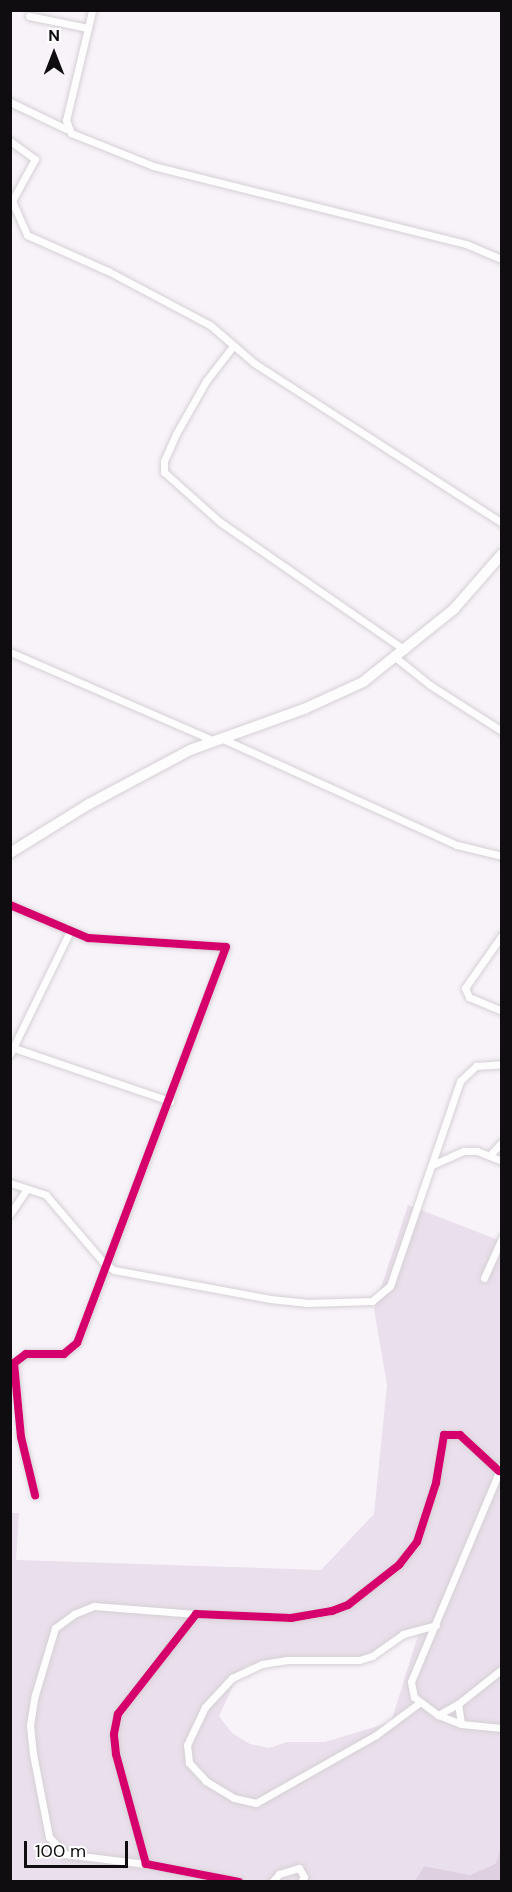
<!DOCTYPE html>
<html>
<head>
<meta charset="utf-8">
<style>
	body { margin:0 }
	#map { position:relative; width:512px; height:1892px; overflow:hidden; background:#f8f3f9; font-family:"DM Sans",sans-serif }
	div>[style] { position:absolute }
	.green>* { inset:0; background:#eadfec }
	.forest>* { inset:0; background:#ded0e1 }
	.roads { filter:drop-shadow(0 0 2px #d4d0d4) drop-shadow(0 0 2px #d4d0d4) }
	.street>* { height:7px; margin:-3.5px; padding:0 3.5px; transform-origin:3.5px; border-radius:3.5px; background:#fefdfe }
	.secondary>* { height:10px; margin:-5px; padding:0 5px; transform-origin:5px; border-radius:5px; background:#fefdfe }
	.cycleway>* { height:8px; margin:-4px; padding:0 4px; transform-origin:4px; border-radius:4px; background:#d6006c }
	span { translate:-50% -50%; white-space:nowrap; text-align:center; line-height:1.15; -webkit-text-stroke:4.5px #fff; paint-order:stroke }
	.frame { position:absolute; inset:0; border:12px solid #0f0d10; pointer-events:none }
	.north { position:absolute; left:24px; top:24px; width:60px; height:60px; -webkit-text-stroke:4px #fff; paint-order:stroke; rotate:0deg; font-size:16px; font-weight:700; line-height:24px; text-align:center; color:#0f0d10 }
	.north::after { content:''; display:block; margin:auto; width:21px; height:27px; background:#0f0d10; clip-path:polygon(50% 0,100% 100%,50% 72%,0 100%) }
	.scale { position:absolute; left:24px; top:1841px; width:104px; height:27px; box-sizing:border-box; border:3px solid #0f0d10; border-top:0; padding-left:8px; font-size:18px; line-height:21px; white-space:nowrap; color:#0f0d10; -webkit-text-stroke:4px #fff; paint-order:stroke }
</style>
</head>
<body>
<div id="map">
	<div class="green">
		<i style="clip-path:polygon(evenodd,408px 1205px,501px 1241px,502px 1850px,495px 1864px,470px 1875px,424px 1866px,415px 1882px,11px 1882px,11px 1513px,19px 1513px,16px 1560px,321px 1570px,374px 1514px,387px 1385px,374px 1309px,408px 1205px,419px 1632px,391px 1722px,325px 1742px,287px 1742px,269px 1748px,250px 1744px,232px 1733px,219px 1716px,240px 1671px,248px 1665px,371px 1657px,391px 1642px,419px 1632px)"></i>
	</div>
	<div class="forest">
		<i style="clip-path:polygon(501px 1850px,501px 1881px,415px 1881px,424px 1866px,470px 1875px,495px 1864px)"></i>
	</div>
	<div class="roads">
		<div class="street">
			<i style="left:29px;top:16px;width:60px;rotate:11.5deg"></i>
			<i style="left:88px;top:28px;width:18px;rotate:-77deg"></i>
			<i style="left:88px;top:28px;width:95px;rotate:103.4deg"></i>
			<i style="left:66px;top:120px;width:14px;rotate:69deg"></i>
			<i style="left:71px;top:133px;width:88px;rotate:21.9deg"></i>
			<i style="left:153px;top:166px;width:323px;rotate:14deg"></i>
			<i style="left:466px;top:244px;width:39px;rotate:23deg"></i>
			<i style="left:10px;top:102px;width:62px;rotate:25.7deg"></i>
			<i style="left:10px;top:141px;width:31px;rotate:36deg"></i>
			<i style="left:35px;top:159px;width:48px;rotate:118.7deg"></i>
			<i style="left:12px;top:201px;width:37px;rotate:66deg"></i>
			<i style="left:27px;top:235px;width:89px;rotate:24deg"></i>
			<i style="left:108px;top:271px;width:115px;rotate:27.9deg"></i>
			<i style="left:210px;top:325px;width:58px;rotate:40.8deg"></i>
			<i style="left:254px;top:363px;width:295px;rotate:32.8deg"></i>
			<i style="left:233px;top:346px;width:44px;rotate:127.6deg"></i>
			<i style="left:206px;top:381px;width:61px;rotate:119.5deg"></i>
			<i style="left:176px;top:434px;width:30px;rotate:114deg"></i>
			<i style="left:164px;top:461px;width:11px;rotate:90deg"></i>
			<i style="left:164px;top:472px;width:75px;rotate:41.8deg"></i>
			<i style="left:220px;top:522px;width:225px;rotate:34.7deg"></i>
			<i style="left:10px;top:652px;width:220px;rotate:23.5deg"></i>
			<i style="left:395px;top:657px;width:45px;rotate:38.7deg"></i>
			<i style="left:430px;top:685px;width:85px;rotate:32.6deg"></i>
			<i style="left:223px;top:739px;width:257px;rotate:24.4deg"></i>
			<i style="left:457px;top:845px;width:46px;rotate:13.7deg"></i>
			<i style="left:10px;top:905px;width:85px;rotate:22.9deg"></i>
			<i style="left:88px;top:938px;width:138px;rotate:3.7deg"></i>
			<i style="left:226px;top:947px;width:423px;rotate:110.6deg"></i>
			<i style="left:77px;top:1343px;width:17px;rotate:140deg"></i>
			<i style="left:64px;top:1354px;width:38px;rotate:180deg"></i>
			<i style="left:26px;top:1354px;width:15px;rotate:143deg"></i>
			<i style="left:14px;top:1363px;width:74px;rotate:84.6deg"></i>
			<i style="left:21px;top:1437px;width:60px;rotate:76.4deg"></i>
			<i style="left:502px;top:935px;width:65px;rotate:124.9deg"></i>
			<i style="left:465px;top:988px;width:10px;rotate:66deg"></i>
			<i style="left:469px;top:997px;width:36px;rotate:23deg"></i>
			<i style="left:14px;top:1048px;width:165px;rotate:18.8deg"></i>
			<i style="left:10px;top:1054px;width:135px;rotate:-64deg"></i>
			<i style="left:490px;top:1155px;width:18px;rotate:-47deg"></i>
			<i style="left:432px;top:1165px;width:35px;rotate:-24deg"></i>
			<i style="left:464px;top:1151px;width:13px"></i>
			<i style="left:477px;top:1151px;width:27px;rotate:22deg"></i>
			<i style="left:10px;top:1183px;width:38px;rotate:18deg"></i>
			<i style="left:46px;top:1195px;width:91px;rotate:49.5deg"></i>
			<i style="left:105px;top:1264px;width:11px;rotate:34deg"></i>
			<i style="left:114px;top:1270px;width:159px;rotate:10.5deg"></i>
			<i style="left:270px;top:1299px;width:36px;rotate:6deg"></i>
			<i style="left:306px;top:1303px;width:66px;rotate:-1.7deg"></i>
			<i style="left:372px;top:1301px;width:23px;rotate:-40deg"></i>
			<i style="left:390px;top:1286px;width:217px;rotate:-71.1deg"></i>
			<i style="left:460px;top:1081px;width:22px;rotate:-43deg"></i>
			<i style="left:476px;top:1066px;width:26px;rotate:-4deg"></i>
			<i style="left:10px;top:1214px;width:30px;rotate:-56deg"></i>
			<i style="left:484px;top:1278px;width:44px;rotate:-65.8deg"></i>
			<i style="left:502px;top:1465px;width:235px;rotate:112.8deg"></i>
			<i style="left:411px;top:1682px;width:15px;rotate:79deg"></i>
			<i style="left:414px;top:1697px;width:30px;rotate:37deg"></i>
			<i style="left:438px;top:1715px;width:25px;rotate:21deg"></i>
			<i style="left:461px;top:1724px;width:41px;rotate:5.6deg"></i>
			<i style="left:419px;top:1703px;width:54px;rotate:143.3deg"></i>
			<i style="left:376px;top:1735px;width:138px;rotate:150.5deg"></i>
			<i style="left:256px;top:1803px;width:23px;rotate:-167deg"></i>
			<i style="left:234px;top:1798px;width:33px;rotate:-149deg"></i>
			<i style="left:206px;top:1781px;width:25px;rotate:-133deg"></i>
			<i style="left:189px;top:1763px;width:18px;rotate:-96deg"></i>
			<i style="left:187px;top:1745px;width:42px;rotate:-64.7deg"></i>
			<i style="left:205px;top:1707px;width:40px;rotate:-47deg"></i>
			<i style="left:232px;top:1678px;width:33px;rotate:-25deg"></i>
			<i style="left:262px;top:1664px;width:24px;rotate:-9deg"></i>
			<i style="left:286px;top:1660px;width:73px"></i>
			<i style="left:359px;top:1660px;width:14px;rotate:-17deg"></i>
			<i style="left:372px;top:1656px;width:38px;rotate:-35deg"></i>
			<i style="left:403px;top:1634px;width:34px;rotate:-15deg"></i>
			<i style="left:458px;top:1704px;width:20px;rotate:81deg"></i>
			<i style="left:438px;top:1715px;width:23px;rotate:-29deg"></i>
			<i style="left:458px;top:1704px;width:56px;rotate:-38.5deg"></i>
			<i style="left:146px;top:1864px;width:82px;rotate:-173deg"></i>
			<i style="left:65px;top:1854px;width:23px;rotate:-133deg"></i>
			<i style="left:49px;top:1837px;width:85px;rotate:-100.9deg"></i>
			<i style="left:33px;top:1754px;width:29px;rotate:-96deg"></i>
			<i style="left:30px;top:1725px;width:30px;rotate:-81deg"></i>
			<i style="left:35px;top:1695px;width:70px;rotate:-73.4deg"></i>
			<i style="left:55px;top:1628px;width:24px;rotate:-36deg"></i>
			<i style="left:74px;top:1614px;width:22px;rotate:-22deg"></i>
			<i style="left:94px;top:1606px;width:102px;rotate:4.5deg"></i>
			<i style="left:239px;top:1882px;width:95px;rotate:-169deg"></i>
			<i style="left:146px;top:1864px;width:114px;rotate:-105.3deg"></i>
			<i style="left:116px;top:1754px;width:20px;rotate:-96deg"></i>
			<i style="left:114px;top:1734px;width:20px;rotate:-79deg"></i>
			<i style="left:118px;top:1714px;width:127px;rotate:-52deg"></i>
			<i style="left:196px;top:1614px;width:95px;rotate:2.4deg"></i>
			<i style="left:291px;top:1618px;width:42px;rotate:-9.7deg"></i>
			<i style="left:332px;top:1611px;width:17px;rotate:-21deg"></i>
			<i style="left:348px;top:1605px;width:65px;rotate:-38.1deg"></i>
			<i style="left:399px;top:1565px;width:29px;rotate:-52deg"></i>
			<i style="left:417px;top:1542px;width:62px;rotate:-72.1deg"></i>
			<i style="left:436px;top:1483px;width:49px;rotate:-80.5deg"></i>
			<i style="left:444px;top:1435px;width:16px"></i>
			<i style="left:460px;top:1435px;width:53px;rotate:42.7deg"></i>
			<i style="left:272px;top:1882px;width:11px;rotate:-49deg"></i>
			<i style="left:279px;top:1874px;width:21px;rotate:-17deg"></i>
			<i style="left:299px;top:1868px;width:10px;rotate:61deg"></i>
			<i style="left:304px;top:1877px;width:6px;rotate:121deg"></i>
		</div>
		<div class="secondary">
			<i style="left:10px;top:853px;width:93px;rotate:-31.8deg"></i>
			<i style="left:89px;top:804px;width:115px;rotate:-28.1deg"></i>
			<i style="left:190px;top:750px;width:121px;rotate:-19.8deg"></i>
			<i style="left:304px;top:709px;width:65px;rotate:-24.6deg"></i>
			<i style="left:363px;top:682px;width:117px;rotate:-38.7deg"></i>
			<i style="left:454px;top:609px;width:73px;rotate:-48.9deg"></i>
		</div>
	</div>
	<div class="cycleway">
		<i style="left:10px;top:905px;width:85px;rotate:22.9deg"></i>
		<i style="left:88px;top:938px;width:138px;rotate:3.7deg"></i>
		<i style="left:226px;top:947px;width:423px;rotate:110.6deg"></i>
		<i style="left:77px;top:1343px;width:17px;rotate:140deg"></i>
		<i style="left:64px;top:1354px;width:38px;rotate:180deg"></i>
		<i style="left:26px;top:1354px;width:15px;rotate:143deg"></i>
		<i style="left:14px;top:1363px;width:74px;rotate:84.6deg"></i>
		<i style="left:21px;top:1437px;width:60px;rotate:76.4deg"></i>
		<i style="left:239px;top:1882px;width:95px;rotate:-169deg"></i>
		<i style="left:146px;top:1864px;width:114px;rotate:-105.3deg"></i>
		<i style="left:116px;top:1754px;width:20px;rotate:-96deg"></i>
		<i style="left:114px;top:1734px;width:20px;rotate:-79deg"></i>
		<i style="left:118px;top:1714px;width:127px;rotate:-52deg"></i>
		<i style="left:196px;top:1614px;width:95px;rotate:2.4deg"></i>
		<i style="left:291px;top:1618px;width:42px;rotate:-9.7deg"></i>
		<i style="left:332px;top:1611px;width:17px;rotate:-21deg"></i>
		<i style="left:348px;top:1605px;width:65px;rotate:-38.1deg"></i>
		<i style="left:399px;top:1565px;width:29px;rotate:-52deg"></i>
		<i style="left:417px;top:1542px;width:62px;rotate:-72.1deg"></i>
		<i style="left:436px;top:1483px;width:49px;rotate:-80.5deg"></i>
		<i style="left:444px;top:1435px;width:16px"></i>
		<i style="left:460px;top:1435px;width:53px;rotate:42.7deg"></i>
	</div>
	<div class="frame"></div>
	<div class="north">N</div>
	<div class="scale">100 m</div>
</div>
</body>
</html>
